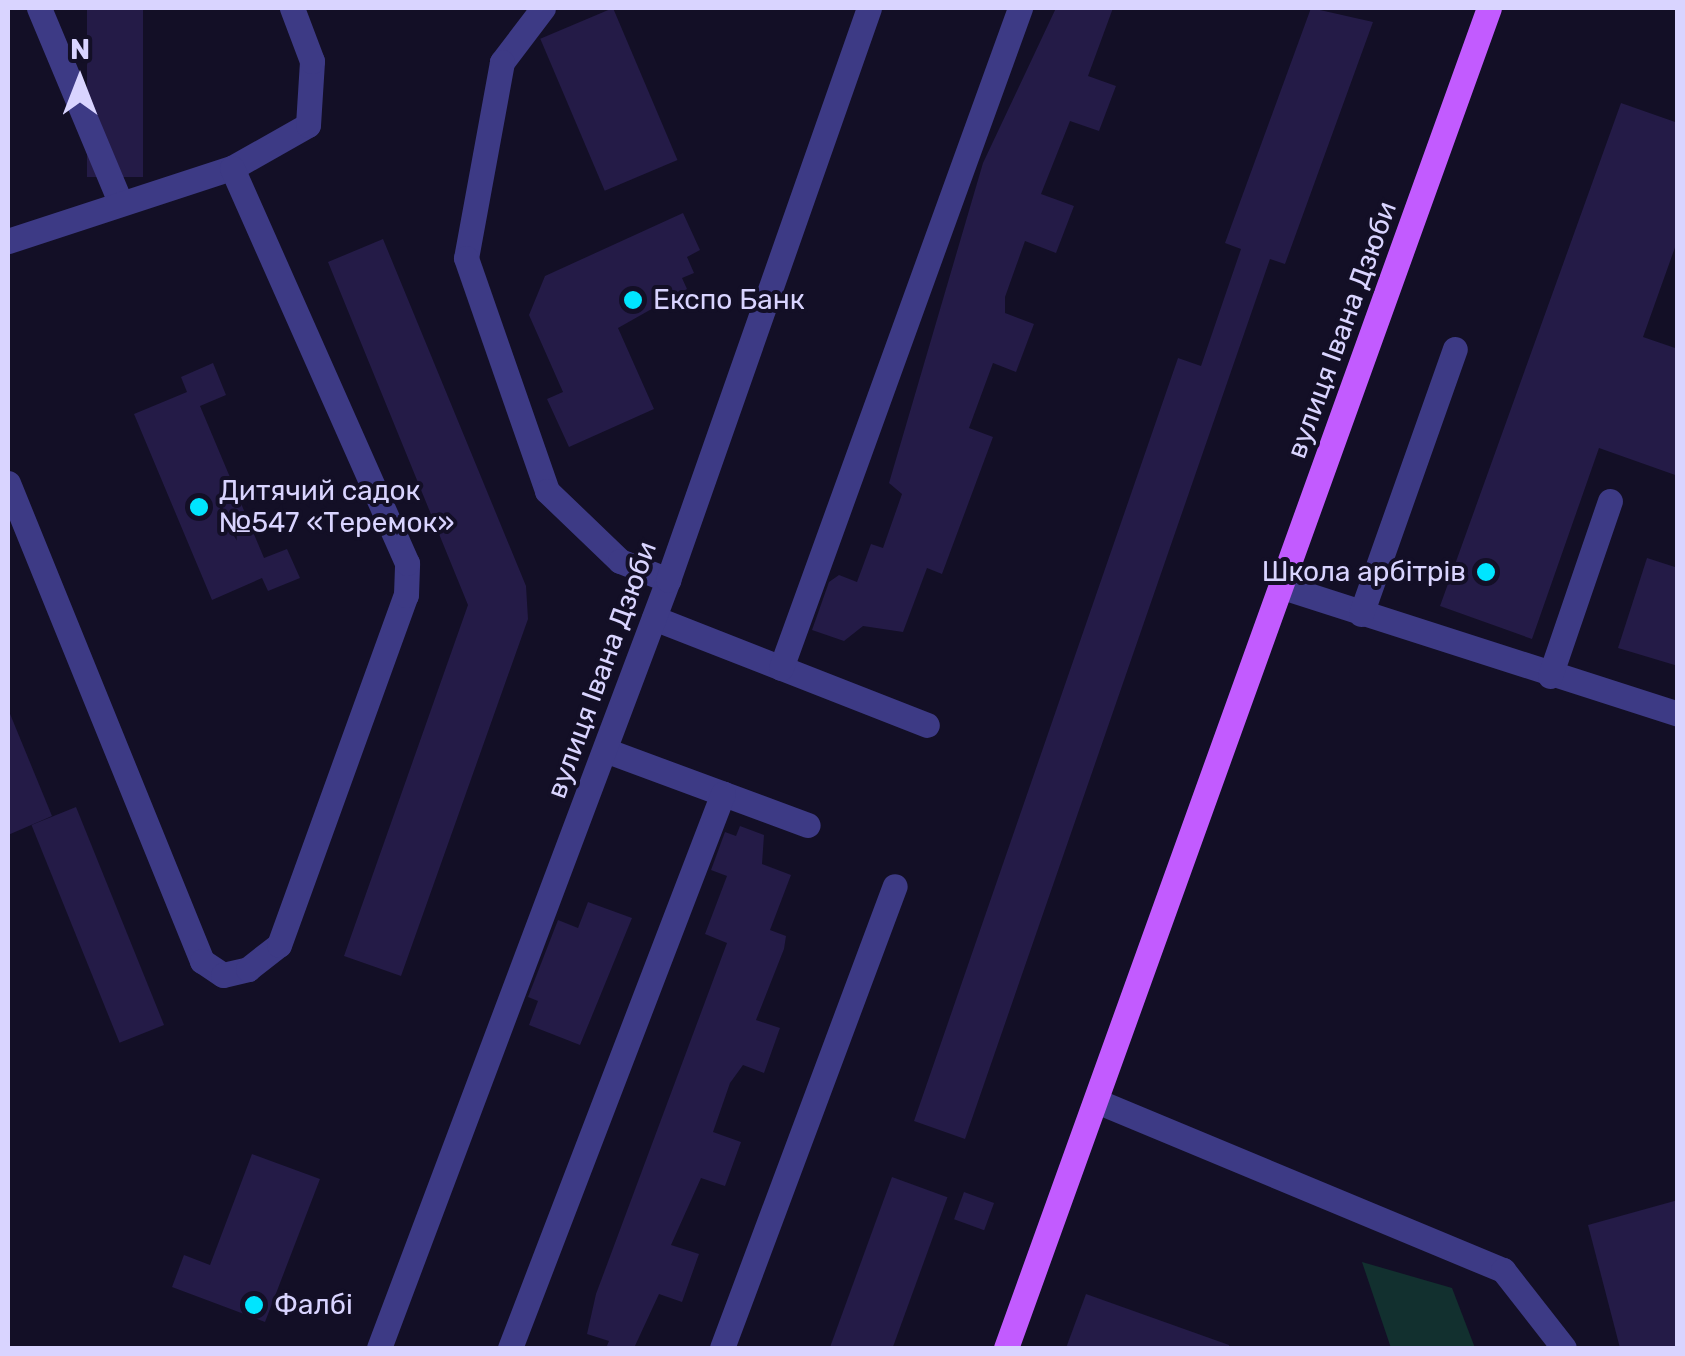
<!DOCTYPE html>
<html>
<head>
<meta charset="utf-8">
<style>
	body { margin:0 }
	#map { position:relative; width:1685px; height:1356px; overflow:hidden; background:#130f26; font-family:Rubik,sans-serif }
	div>[style] { position:absolute }
	.green>* { inset:0; background:#12302f }
	.building>* { inset:0; background:#241b47; transform-origin:0 0 }
	.minor>* { height:25px; margin:-12.5px; padding:0 12.5px; transform-origin:12.5px; border-radius:12.5px; background:#3d3a85 }
	.major>* { height:25px; margin:-12.5px; padding:0 12.5px; transform-origin:12.5px; border-radius:12.5px; background:#c25bff }
	.dots>* { width:28px; height:28px; translate:-50% -50%; box-sizing:border-box; border:5px solid #130f26; border-radius:50% }
	span { translate:-50% -50%; white-space:nowrap; text-align:center; line-height:1.15; -webkit-text-stroke:8px #130f26; paint-order:stroke }
	.poi-label { font-size:28px; color:#d9d4ff }
	.left { translate:0 -50%; text-align:left }
	.right { translate:-100% -50%; text-align:right }
	.street-label { font-size:28px; color:#d9d4ff }
	.frame { position:absolute; inset:0; border:10px solid #d9d4ff; pointer-events:none }
	.north { position:absolute; left:30px; top:30px; width:100px; height:100px; -webkit-text-stroke:8px #130f26; paint-order:stroke; rotate:0deg; font-size:28px; font-weight:700; line-height:40px; text-align:center; color:#d9d4ff }
	.north::after { content:''; display:block; margin:auto; width:35px; height:45px; background:#d9d4ff; clip-path:polygon(50% 0,100% 100%,50% 72%,0 100%) }
</style>
</head>
<body>
<div id="map">
	<div class="green">
		<i style="clip-path:polygon(1362px 1262px,1452px 1288px,1475px 1348px,1391px 1348px)"></i>
	</div>
	<div class="building">
		<i style="left:87px;top:8px;width:56px;height:169px"></i>
		<i style="left:613px;top:8px;width:165px;height:79px;rotate:67deg"></i>
		<i style="clip-path:polygon(1056px 8px,1113px 8px,1088px 76px,1116px 86px,1099px 131px,1070px 121px,1041px 194px,1074px 206px,1056px 253px,1025px 241px,1005px 297px,1005px 313px,1034px 324px,1016px 372px,993px 363px,969px 428px,993px 437px,942px 574px,927px 568px,903px 632px,863px 626px,844px 641px,812px 630px,829px 582px,839px 575px,857px 582px,871px 544px,883px 548px,902px 494px,889px 483px,983px 163px)"></i>
		<i style="clip-path:polygon(1311px 8px,1373px 22px,1285px 264px,1270px 259px,965px 1139px,914px 1121px,1178px 358px,1201px 366px,1241px 249px,1225px 243px)"></i>
		<i style="clip-path:polygon(1621px 103px,1678px 123px,1678px 239px,1643px 337px,1678px 349px,1678px 476px,1599px 448px,1532px 639px,1440px 606px)"></i>
		<i style="clip-path:polygon(683px 213px,700px 250px,687px 257px,694px 273px,682px 278px,687px 289px,618px 328px,654px 409px,569px 447px,547px 399px,563px 392px,529px 315px,545px 276px)"></i>
		<i style="clip-path:polygon(383px 239px,526px 586px,528px 619px,401px 976px,344px 956px,468px 605px,328px 262px)"></i>
		<i style="clip-path:polygon(213px 363px,226px 395px,200px 406px,264px 558px,287px 549px,300px 578px,268px 591px,262px 578px,212px 600px,134px 414px,187px 392px,181px 377px)"></i>
		<i style="clip-path:polygon(1647px 558px,1678px 568px,1678px 666px,1618px 648px)"></i>
		<i style="clip-path:polygon(8px 709px,52px 816px,8px 835px)"></i>
		<i style="left:76px;top:807px;width:235px;height:48px;rotate:68deg"></i>
		<i style="clip-path:polygon(740px 826px,764px 835px,762px 864px,791px 875px,770px 930px,786px 936px,784px 949px,756px 1020px,780px 1028px,764px 1073px,743px 1065px,730px 1083px,713px 1132px,741px 1142px,725px 1186px,701px 1178px,671px 1245px,699px 1254px,682px 1302px,659px 1294px,634px 1348px,606px 1348px,609px 1341px,587px 1334px,596px 1294px,727px 943px,705px 934px,727px 876px,711px 870px,725px 832px,736px 836px)"></i>
		<i style="clip-path:polygon(588px 902px,632px 918px,580px 1045px,529px 1025px,538px 1001px,528px 997px,558px 920px,578px 928px)"></i>
		<i style="clip-path:polygon(252px 1154px,320px 1179px,265px 1322px,172px 1287px,184px 1255px,210px 1265px)"></i>
		<i style="left:892px;top:1177px;width:59px;height:182px;rotate:20deg"></i>
		<i style="left:964px;top:1192px;width:32px;height:29px;rotate:20deg"></i>
		<i style="clip-path:polygon(1678px 1200px,1678px 1348px,1620px 1348px,1588px 1225px)"></i>
		<i style="clip-path:polygon(1086px 1294px,1229px 1345px,1229px 1348px,1066px 1348px)"></i>
	</div>
	<div class="minor">
		<i style="left:39px;top:8px;width:212px;rotate:67.3deg"></i>
		<i style="left:543px;top:8px;width:68px;rotate:127.2deg"></i>
		<i style="left:502px;top:62px;width:199px;rotate:100.4deg"></i>
		<i style="left:466px;top:258px;width:247px;rotate:70.8deg"></i>
		<i style="left:547px;top:491px;width:101px;rotate:43.8deg"></i>
		<i style="left:620px;top:561px;width:52px;rotate:21.6deg"></i>
		<i style="left:8px;top:241px;width:236px;rotate:-18.1deg"></i>
		<i style="left:232px;top:168px;width:87px;rotate:-29.5deg"></i>
		<i style="left:308px;top:125px;width:64px;rotate:-86.4deg"></i>
		<i style="left:312px;top:61px;width:57px;rotate:-110.7deg"></i>
		<i style="left:8px;top:483px;width:516px;rotate:67.91deg"></i>
		<i style="left:202px;top:961px;width:25px;rotate:34deg"></i>
		<i style="left:223px;top:975px;width:26px;rotate:-13deg"></i>
		<i style="left:248px;top:969px;width:39px;rotate:-38deg"></i>
		<i style="left:279px;top:945px;width:372px;rotate:-70.1deg"></i>
		<i style="left:406px;top:595px;width:32px;rotate:-88deg"></i>
		<i style="left:407px;top:563px;width:432px;rotate:-113.9deg"></i>
		<i style="left:1283px;top:587px;width:415px;rotate:17.8deg"></i>
		<i style="left:1361px;top:614px;width:281px;rotate:-70.5deg"></i>
		<i style="left:654px;top:618px;width:293px;rotate:21.4deg"></i>
		<i style="left:781px;top:668px;width:702px;rotate:-70.09deg"></i>
		<i style="left:1550px;top:676px;width:185px;rotate:-71.1deg"></i>
		<i style="left:605px;top:750px;width:216px;rotate:20.3deg"></i>
		<i style="left:1099px;top:1102px;width:438px;rotate:22.6deg"></i>
		<i style="left:1503px;top:1270px;width:99px;rotate:52deg"></i>
		<i style="left:379px;top:1348px;width:821px;rotate:-69.38deg"></i>
		<i style="left:668px;top:580px;width:606px;rotate:-70.64deg"></i>
		<i style="left:510px;top:1348px;width:594px;rotate:-69deg"></i>
		<i style="left:722px;top:1348px;width:493px;rotate:-69.5deg"></i>
	</div>
	<div class="major">
		<i style="left:1006px;top:1348px;width:1424px;rotate:-70.18deg"></i>
	</div>
	<div class="dots">
		<i style="left:633px;top:300px;background:#00e5ff"></i>
		<i style="left:199px;top:507px;background:#00e5ff"></i>
		<i style="left:1486px;top:572px;background:#00e5ff"></i>
		<i style="left:254px;top:1305px;background:#00e5ff"></i>
	</div>
	<div class="poi-label">
		<span class="left" style="left:653px;top:300px">Експо Банк</span>
		<span class="left" style="left:219px;top:507px">Дитячий садок<br>№547 «Теремок»</span>
		<span class="right" style="left:1466px;top:572px">Школа арбітрів</span>
		<span class="left" style="left:274px;top:1305px">Фалбі</span>
	</div>
	<div class="street-label">
		<span style="left:1342px;top:330px;rotate:-70deg">вулиця Івана Дзюби</span>
		<span style="left:602px;top:670px;rotate:-70deg">вулиця Івана Дзюби</span>
	</div>
	<div class="frame"></div>
	<div class="north">N</div>
</div>
</body>
</html>
